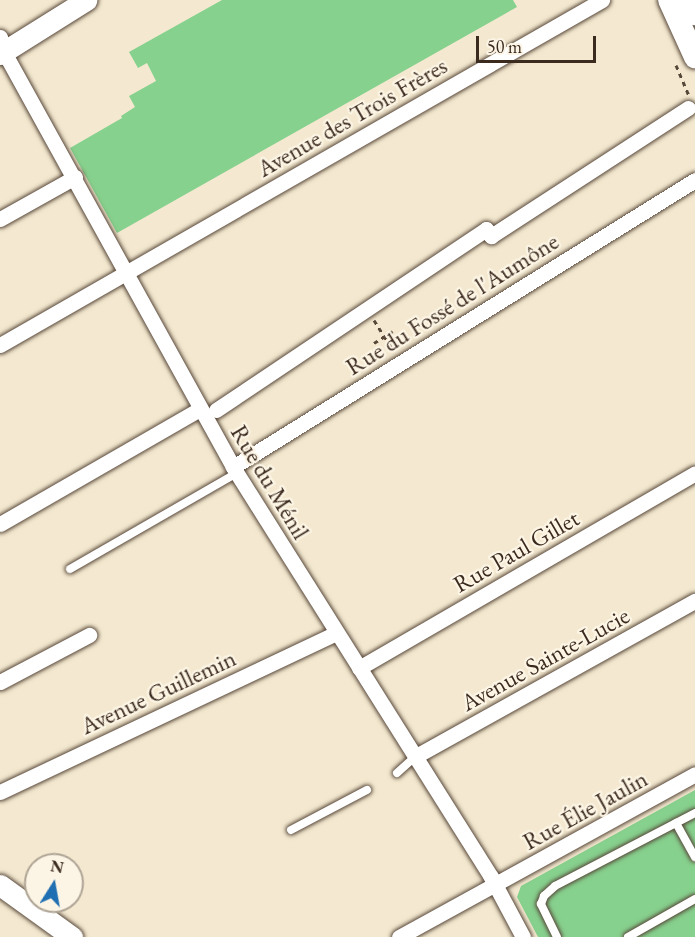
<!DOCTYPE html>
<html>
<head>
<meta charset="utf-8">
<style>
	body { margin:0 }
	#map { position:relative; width:695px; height:937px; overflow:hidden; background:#f4e9d0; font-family:"EB Garamond",serif }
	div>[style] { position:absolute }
	.green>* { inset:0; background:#87d18e }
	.path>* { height:3px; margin-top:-1.5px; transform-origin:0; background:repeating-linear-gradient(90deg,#574739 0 4.5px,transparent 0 9px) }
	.roads { filter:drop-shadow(0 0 2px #574739) drop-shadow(0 0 2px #574739) }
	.lane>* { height:8px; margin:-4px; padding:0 4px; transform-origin:4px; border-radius:4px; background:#fff }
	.street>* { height:15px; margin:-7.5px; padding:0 7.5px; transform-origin:7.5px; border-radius:7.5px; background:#fff }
	.secondary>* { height:21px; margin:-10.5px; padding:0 10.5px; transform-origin:10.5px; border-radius:10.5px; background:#fff }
	.primary>* { height:22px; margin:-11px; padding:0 11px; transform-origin:11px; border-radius:11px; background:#fff }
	span { translate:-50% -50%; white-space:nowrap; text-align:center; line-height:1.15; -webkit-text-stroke:4.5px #fcf5e5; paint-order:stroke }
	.street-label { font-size:24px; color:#3b2a1e }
	.north { position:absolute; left:24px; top:853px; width:60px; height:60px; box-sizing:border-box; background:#fcf5e5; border:2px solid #afa495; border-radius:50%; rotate:11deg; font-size:16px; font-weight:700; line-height:24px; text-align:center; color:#3b2a1e }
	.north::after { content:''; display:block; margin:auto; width:21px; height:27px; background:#1f6fb2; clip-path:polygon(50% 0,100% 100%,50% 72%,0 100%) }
	.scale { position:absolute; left:476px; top:36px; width:120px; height:27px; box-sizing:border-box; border:3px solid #3b2a1e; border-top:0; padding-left:8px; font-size:18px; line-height:21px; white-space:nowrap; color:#3b2a1e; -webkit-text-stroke:4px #fcf5e5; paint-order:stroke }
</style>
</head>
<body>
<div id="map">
	<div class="green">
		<i style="clip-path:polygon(222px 0,513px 0,517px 7px,117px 233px,70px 148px,122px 118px,121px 116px,135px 107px,129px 96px,156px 81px,147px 63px,138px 68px,129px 52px)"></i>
		<i style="clip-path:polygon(695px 790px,695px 937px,538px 937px,517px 897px,521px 886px)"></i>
	</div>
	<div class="path">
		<i style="left:676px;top:65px;width:33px;rotate:67deg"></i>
		<i style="left:374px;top:320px;width:36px;rotate:58deg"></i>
		<i style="left:374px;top:343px;width:22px;rotate:-32deg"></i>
	</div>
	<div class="roads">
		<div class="lane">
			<i style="left:70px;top:569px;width:193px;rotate:-29.9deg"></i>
			<i style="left:397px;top:773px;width:25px;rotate:-42deg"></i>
			<i style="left:676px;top:823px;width:39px;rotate:61deg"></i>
			<i style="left:291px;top:830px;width:86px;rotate:-27.8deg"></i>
			<i style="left:557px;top:937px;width:37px;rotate:-116deg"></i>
			<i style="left:541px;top:904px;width:9px;rotate:-69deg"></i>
			<i style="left:544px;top:896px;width:15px;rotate:-42deg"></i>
			<i style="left:555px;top:886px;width:158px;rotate:-27.5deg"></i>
			<i style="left:628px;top:937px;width:77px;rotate:-29.6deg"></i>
		</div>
		<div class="street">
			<i style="left:0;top:37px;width:16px;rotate:75deg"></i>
			<i style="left:4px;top:52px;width:474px;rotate:61.1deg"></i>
			<i style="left:233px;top:467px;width:484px;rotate:57.8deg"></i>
			<i style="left:491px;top:877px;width:68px;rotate:61.9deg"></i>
			<i style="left:0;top:219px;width:86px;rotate:-29.2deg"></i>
			<i style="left:0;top:345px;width:694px;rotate:-29.82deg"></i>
			<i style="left:216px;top:410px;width:325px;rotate:-33.8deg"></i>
			<i style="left:486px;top:229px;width:9px;rotate:54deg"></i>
			<i style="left:491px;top:236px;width:235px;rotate:-33deg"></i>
			<i style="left:233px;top:467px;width:544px;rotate:-31.85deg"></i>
			<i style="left:0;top:524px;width:231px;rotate:-29.9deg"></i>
			<i style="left:359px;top:668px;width:388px;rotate:-30.1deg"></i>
			<i style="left:0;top:682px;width:101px;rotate:-27.8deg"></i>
			<i style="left:416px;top:756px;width:319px;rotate:-29.1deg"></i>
			<i style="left:0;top:792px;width:372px;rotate:-25.3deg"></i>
			<i style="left:399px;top:937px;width:338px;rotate:-28.8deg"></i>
		</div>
		<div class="secondary">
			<i style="left:0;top:54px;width:102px;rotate:-32.1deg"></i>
			<i style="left:0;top:885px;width:89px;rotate:35.8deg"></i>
		</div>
		<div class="primary">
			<i style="left:669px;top:0;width:63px;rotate:65.5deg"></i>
			<i style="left:688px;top:0;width:16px;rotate:63deg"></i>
		</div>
	</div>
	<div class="street-label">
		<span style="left:352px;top:117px;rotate:-30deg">Avenue des Trois Frères</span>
		<span style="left:452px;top:304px;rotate:-32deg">Rue du Fossé de l'Aumône</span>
		<span style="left:270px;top:482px;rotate:59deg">Rue du Ménil</span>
		<span style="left:516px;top:551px;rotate:-30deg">Rue Paul Gillet</span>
		<span style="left:545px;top:659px;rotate:-29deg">Avenue Sainte-Lucie</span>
		<span style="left:158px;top:692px;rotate:-25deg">Avenue Guillemin</span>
		<span style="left:585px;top:810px;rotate:-29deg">Rue Élie Jaulin</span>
	</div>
	<div class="north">N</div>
	<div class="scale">50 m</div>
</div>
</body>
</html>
